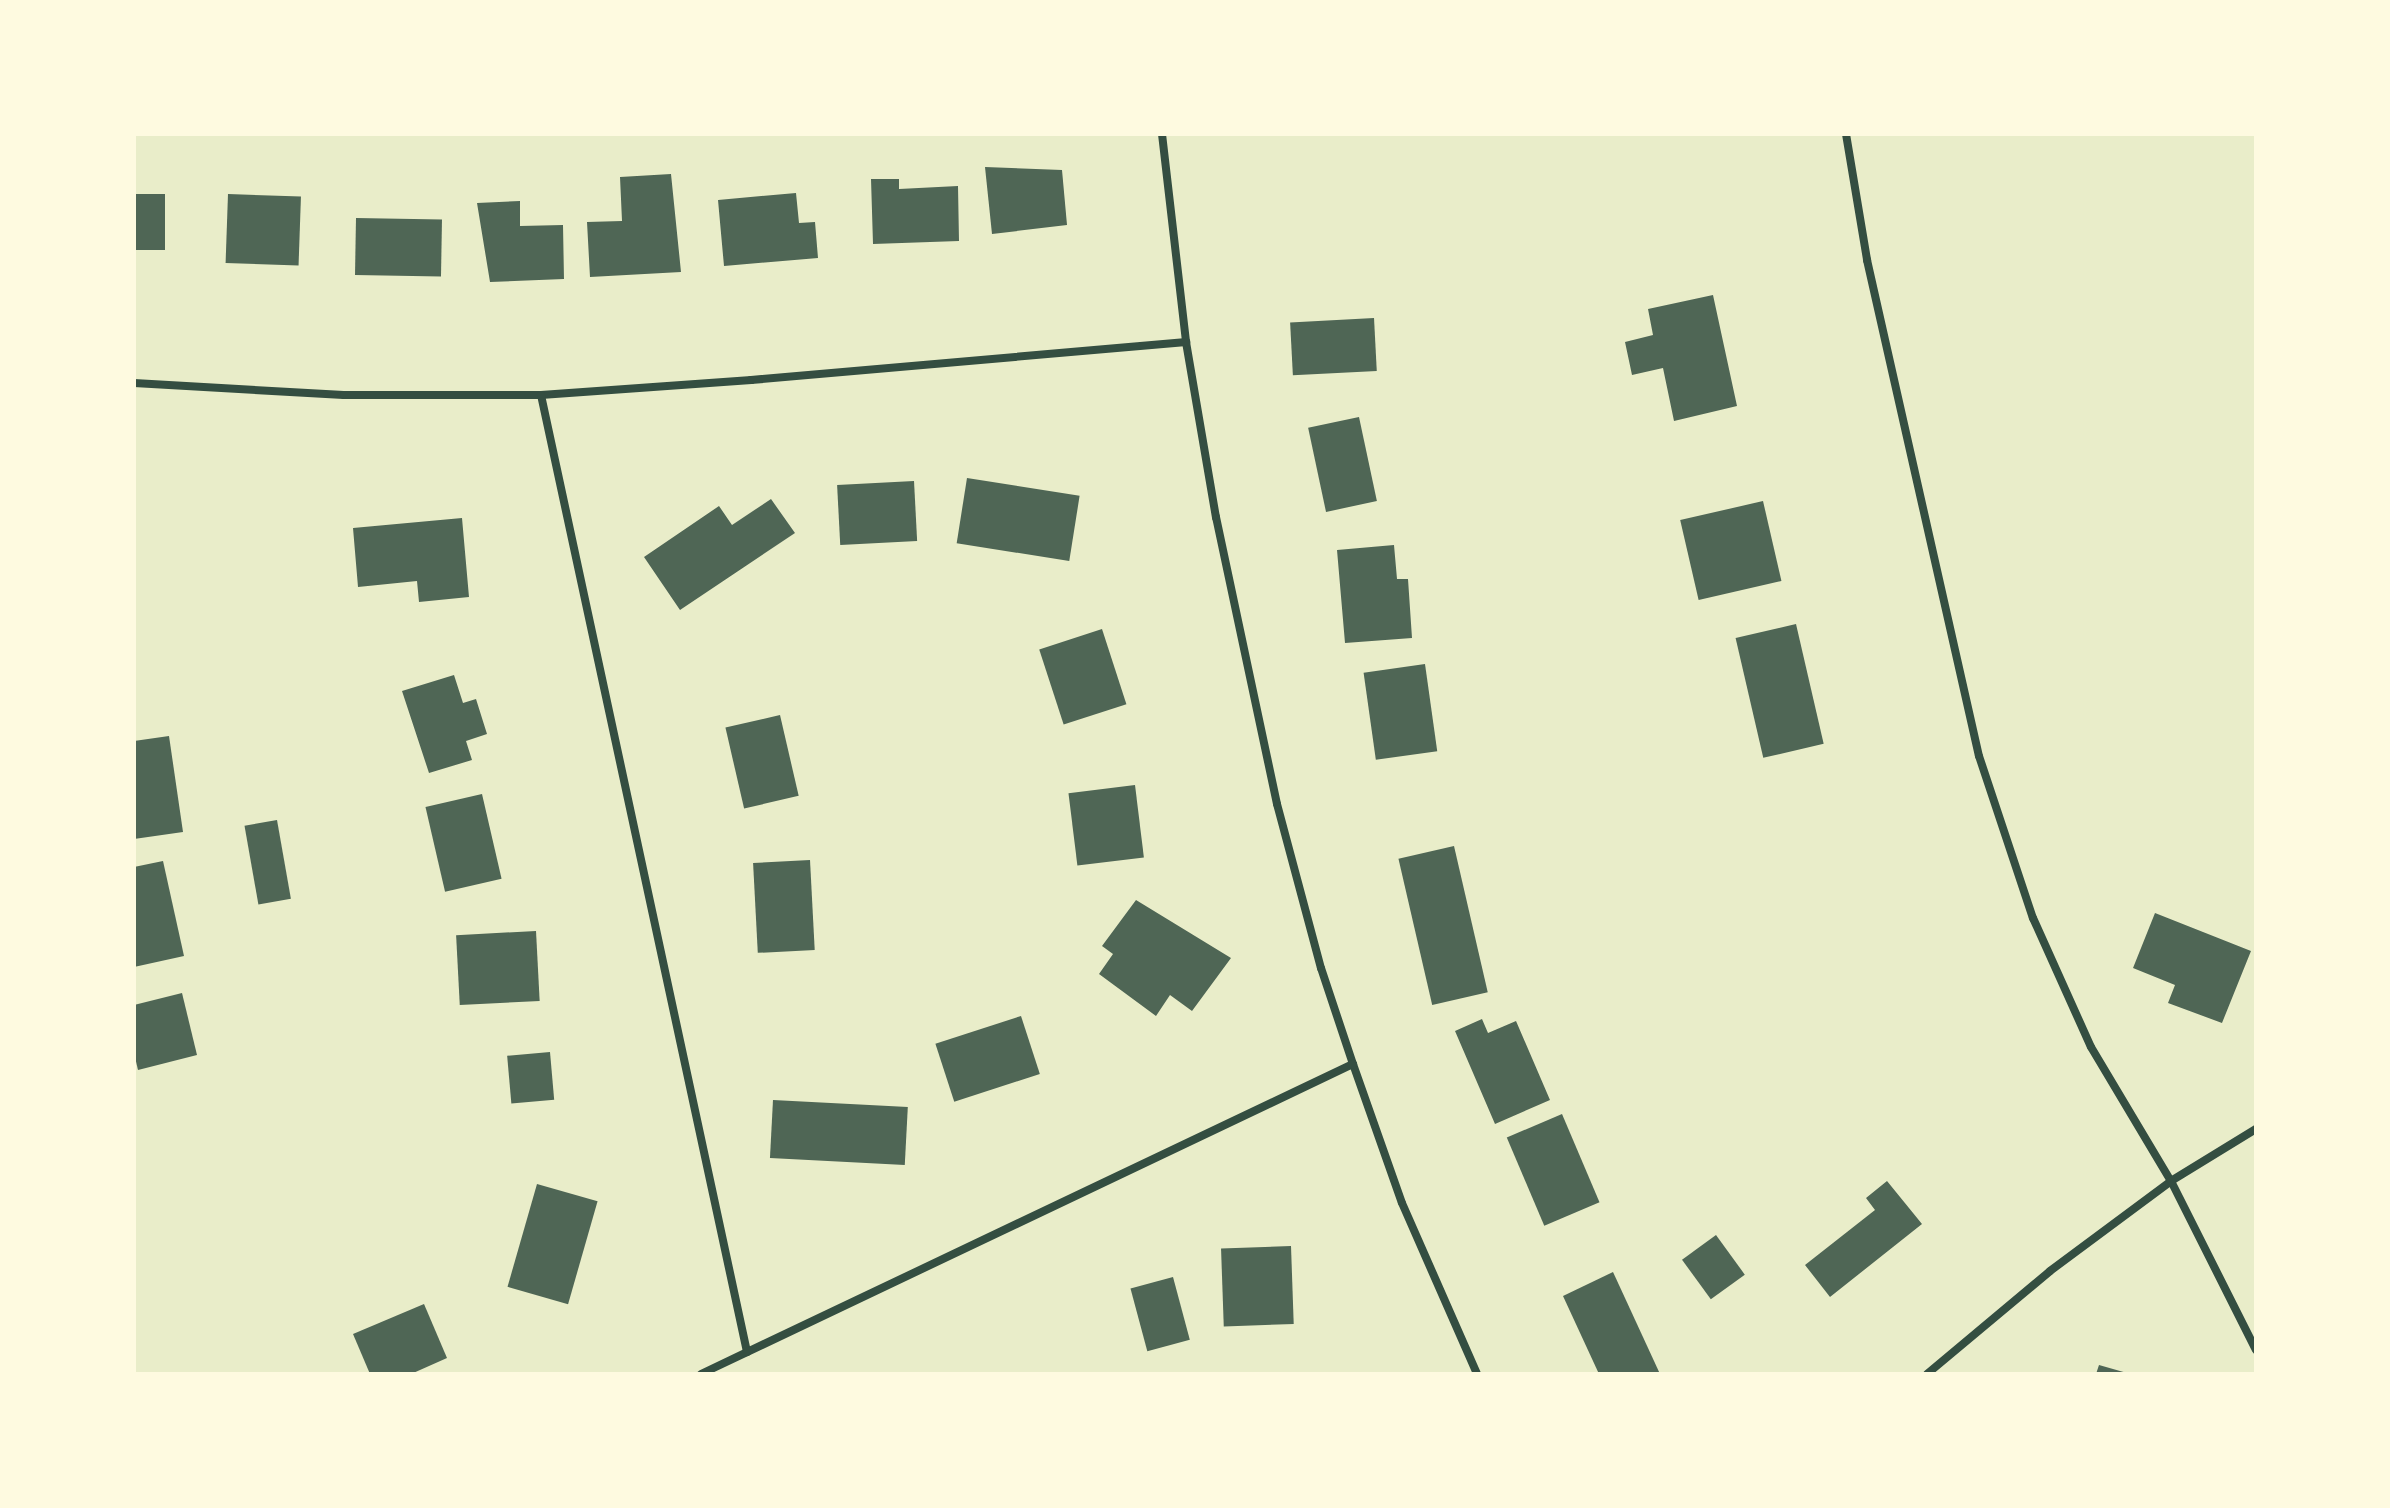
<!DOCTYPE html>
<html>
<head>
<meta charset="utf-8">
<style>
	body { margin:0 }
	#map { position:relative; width:2390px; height:1508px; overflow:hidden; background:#e9edc9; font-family:Helvetica,sans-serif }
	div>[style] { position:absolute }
	.building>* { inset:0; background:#4f6655; transform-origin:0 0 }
	.minor>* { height:8px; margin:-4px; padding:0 4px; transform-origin:4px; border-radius:4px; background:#344e41 }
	span { translate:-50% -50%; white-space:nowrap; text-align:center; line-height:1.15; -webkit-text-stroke:7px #fefae0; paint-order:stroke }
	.frame { position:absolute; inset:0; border:136px solid #fefae0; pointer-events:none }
</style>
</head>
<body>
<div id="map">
	<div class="building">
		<i style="clip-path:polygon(985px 167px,1062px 170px,1067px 225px,992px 234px)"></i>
		<i style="clip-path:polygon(671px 174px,681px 272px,590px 277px,587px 222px,622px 221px,620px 177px)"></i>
		<i style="clip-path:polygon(871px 179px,899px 179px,899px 189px,958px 186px,959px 241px,873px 244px)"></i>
		<i style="clip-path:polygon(796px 193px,799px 223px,815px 222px,818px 258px,724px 266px,718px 200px)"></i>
		<i style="left:134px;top:194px;width:31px;height:56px"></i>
		<i style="left:228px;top:194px;width:73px;height:69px;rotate:2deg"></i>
		<i style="clip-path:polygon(520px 201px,520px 226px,563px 225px,564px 279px,490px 282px,477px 203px)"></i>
		<i style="left:356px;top:218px;width:86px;height:57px;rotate:1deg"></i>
		<i style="clip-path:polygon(1713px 295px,1737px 406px,1674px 421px,1663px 368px,1632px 375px,1625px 342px,1653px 335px,1648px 309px)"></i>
		<i style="left:1374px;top:318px;width:53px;height:84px;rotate:87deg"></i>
		<i style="left:1359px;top:417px;width:86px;height:52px;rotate:78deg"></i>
		<i style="left:967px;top:478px;width:114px;height:66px;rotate:9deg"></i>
		<i style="left:914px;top:481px;width:60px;height:77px;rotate:87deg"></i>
		<i style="clip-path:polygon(771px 499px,795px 533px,680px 610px,644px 557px,719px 506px,732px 525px)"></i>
		<i style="left:1763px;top:501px;width:82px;height:85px;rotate:77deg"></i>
		<i style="clip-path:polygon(462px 518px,469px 597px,419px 602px,417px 581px,358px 587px,353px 528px)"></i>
		<i style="clip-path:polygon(1394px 545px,1397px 579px,1408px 579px,1412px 638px,1345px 643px,1337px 550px)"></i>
		<i style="left:1796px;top:624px;width:123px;height:62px;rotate:77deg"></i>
		<i style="left:1102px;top:629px;width:79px;height:66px;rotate:72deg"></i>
		<i style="left:1425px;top:664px;width:88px;height:62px;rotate:82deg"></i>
		<i style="clip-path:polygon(454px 675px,463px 703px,476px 699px,487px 734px,466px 741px,472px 760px,429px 773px,402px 691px)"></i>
		<i style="left:780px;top:715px;width:83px;height:56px;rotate:77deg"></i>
		<i style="clip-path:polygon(169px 736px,183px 832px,134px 839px,134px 741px)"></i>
		<i style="left:1135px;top:785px;width:73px;height:67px;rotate:83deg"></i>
		<i style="left:482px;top:794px;width:87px;height:58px;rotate:77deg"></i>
		<i style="left:277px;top:820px;width:80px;height:33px;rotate:80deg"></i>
		<i style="left:1454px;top:846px;width:150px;height:57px;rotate:77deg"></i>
		<i style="left:810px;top:860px;width:90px;height:57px;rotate:87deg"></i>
		<i style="clip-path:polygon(163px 861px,184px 956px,134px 967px,134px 867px)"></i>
		<i style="clip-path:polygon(1136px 900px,1231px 958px,1192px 1011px,1170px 995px,1156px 1016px,1099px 974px,1113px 954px,1102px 946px)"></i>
		<i style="clip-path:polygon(2155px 913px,2251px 951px,2222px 1023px,2168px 1003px,2175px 985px,2133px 968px)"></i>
		<i style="left:536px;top:931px;width:70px;height:80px;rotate:87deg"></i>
		<i style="clip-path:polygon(182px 993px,197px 1055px,138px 1070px,134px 1053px,134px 1005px)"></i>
		<i style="left:1021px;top:1016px;width:61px;height:90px;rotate:72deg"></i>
		<i style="clip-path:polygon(1482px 1019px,1488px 1033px,1516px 1021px,1550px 1100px,1495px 1124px,1455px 1031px)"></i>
		<i style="left:550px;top:1052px;width:48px;height:43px;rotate:85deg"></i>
		<i style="left:773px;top:1100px;width:135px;height:58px;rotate:3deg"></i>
		<i style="left:1562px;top:1114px;width:96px;height:60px;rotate:67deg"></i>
		<i style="clip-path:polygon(1887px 1181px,1922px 1224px,1830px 1297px,1805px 1265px,1875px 1210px,1866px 1198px)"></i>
		<i style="left:537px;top:1184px;width:63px;height:107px;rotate:16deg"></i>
		<i style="left:1716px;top:1235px;width:49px;height:42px;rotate:54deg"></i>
		<i style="left:1291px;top:1246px;width:78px;height:70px;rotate:88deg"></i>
		<i style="clip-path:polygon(1613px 1272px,1660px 1374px,1599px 1374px,1563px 1296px)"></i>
		<i style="left:1173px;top:1277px;width:65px;height:44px;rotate:75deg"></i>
		<i style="clip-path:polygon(424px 1304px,447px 1358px,411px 1374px,370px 1374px,353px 1334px)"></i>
		<i style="clip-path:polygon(2099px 1365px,2127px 1373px,2127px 1374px,2096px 1374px)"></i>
	</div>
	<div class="minor">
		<i style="left:1162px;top:134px;width:209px;rotate:83.4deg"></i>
		<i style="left:1186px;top:342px;width:178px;rotate:80.3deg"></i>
		<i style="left:1216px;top:517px;width:293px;rotate:78deg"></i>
		<i style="left:1277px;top:804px;width:170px;rotate:75deg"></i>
		<i style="left:1321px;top:968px;width:101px;rotate:71.6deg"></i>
		<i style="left:1353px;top:1064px;width:147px;rotate:70.6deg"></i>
		<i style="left:1402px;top:1203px;width:187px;rotate:66.3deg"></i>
		<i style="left:1846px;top:134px;width:128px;rotate:80.5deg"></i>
		<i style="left:1867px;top:260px;width:508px;rotate:77.28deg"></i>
		<i style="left:1979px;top:756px;width:171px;rotate:71.6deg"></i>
		<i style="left:2033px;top:918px;width:141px;rotate:65.8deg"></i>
		<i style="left:2091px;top:1047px;width:156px;rotate:59.2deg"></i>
		<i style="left:2171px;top:1181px;width:189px;rotate:63.3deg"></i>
		<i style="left:134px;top:383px;width:210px;rotate:3.3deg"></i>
		<i style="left:344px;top:395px;width:197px"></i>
		<i style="left:541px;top:395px;width:211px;rotate:-4.1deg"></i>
		<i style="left:751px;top:380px;width:437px;rotate:-5deg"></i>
		<i style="left:541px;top:395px;width:979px;rotate:77.85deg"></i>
		<i style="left:701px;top:1374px;width:722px;rotate:-25.43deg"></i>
		<i style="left:1927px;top:1374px;width:160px;rotate:-39.9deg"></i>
		<i style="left:2050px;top:1271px;width:151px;rotate:-36.6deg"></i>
		<i style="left:2171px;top:1181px;width:100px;rotate:-31.5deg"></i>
	</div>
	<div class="frame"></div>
</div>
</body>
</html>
